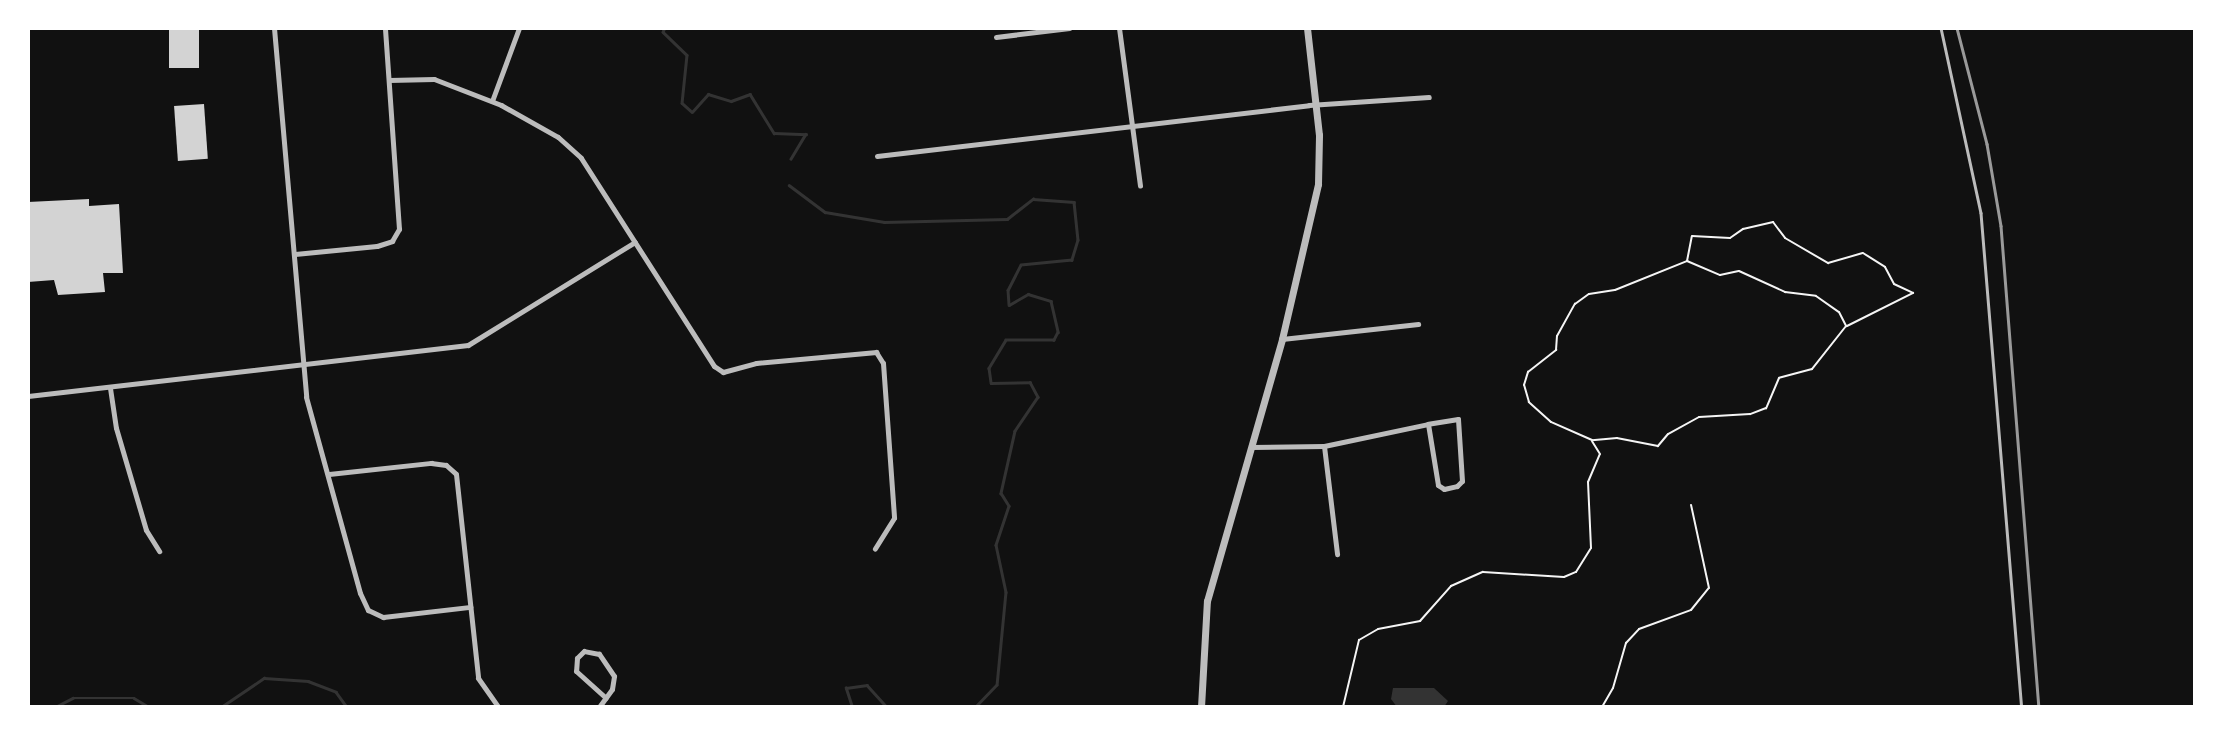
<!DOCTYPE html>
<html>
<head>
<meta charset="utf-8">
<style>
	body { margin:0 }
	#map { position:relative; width:2223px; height:735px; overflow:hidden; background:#111; font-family:"Work Sans",sans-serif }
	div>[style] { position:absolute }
	.water>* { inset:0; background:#333 }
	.stream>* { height:2.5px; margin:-1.25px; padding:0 1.25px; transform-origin:1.25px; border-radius:1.25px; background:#333 }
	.building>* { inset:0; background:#d3d3d3; transform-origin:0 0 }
	.path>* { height:2px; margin:-1px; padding:0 1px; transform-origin:1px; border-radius:1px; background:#f5f5f5 }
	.service>* { height:2.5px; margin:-1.25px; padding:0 1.25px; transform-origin:1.25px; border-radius:1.25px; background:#bcbcbc }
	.minor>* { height:5px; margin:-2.5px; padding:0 2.5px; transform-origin:2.5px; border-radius:2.5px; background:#bcbcbc }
	.tertiary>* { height:7px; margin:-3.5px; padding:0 3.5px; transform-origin:3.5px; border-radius:3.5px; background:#bcbcbc }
	.rail>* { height:2.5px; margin:-1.25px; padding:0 1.25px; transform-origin:1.25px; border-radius:1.25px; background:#9a9a9a }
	span { translate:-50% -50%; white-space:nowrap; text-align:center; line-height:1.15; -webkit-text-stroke:7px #fff; paint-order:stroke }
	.frame { position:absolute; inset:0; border:30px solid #fff; pointer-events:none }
</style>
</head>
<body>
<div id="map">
	<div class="water">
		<i style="clip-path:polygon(1393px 688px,1434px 688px,1448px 701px,1444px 707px,1397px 707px,1391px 699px)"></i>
	</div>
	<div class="stream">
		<i style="left:665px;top:28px;width:4px;rotate:117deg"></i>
		<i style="left:663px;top:32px;width:33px;rotate:44deg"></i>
		<i style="left:687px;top:55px;width:48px;rotate:95.9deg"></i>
		<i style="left:682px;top:103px;width:13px;rotate:42deg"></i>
		<i style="left:692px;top:112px;width:24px;rotate:-48deg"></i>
		<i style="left:708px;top:94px;width:24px;rotate:17deg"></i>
		<i style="left:731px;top:101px;width:20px;rotate:-20deg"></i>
		<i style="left:750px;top:94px;width:46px;rotate:58.4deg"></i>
		<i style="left:774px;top:133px;width:32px;rotate:2deg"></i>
		<i style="left:806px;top:134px;width:29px;rotate:121deg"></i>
		<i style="left:789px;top:185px;width:45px;rotate:36.9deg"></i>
		<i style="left:825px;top:212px;width:60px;rotate:9.6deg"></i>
		<i style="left:884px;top:222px;width:123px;rotate:-1.4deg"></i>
		<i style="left:1007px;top:219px;width:33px;rotate:-38deg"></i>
		<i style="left:1033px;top:199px;width:41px;rotate:4.2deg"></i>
		<i style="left:1074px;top:202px;width:38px;rotate:84deg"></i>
		<i style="left:1078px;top:240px;width:21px;rotate:107deg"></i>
		<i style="left:1072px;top:260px;width:51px;rotate:174.4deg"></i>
		<i style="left:1021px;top:265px;width:28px;rotate:117deg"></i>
		<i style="left:1008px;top:290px;width:15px;rotate:86deg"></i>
		<i style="left:1009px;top:305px;width:22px;rotate:-30deg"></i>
		<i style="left:1028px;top:294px;width:24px;rotate:17deg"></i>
		<i style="left:1051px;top:301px;width:32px;rotate:77deg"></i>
		<i style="left:1058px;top:332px;width:9px;rotate:117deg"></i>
		<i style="left:1054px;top:340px;width:48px;rotate:180deg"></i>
		<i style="left:1006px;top:340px;width:33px;rotate:121deg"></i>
		<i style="left:989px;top:368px;width:15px;rotate:82deg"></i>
		<i style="left:991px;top:383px;width:39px;rotate:-1deg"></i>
		<i style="left:1030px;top:382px;width:17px;rotate:62deg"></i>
		<i style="left:1038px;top:397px;width:41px;rotate:124.1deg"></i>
		<i style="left:1015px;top:431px;width:64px;rotate:102.7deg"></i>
		<i style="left:1001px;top:493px;width:15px;rotate:58deg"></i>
		<i style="left:1009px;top:506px;width:41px;rotate:108.4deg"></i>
		<i style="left:996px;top:545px;width:48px;rotate:78deg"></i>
		<i style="left:1006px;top:592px;width:93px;rotate:95.5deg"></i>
		<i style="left:997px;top:685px;width:30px;rotate:134deg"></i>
		<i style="left:55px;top:707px;width:20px;rotate:-27deg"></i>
		<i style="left:73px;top:698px;width:61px"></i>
		<i style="left:134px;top:698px;width:17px;rotate:31deg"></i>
		<i style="left:221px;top:707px;width:52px;rotate:-34deg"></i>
		<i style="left:264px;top:678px;width:44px;rotate:3.9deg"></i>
		<i style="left:308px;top:681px;width:30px;rotate:21deg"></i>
		<i style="left:336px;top:692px;width:19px;rotate:54deg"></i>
		<i style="left:852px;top:707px;width:20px;rotate:-108deg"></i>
		<i style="left:846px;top:688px;width:21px;rotate:-8deg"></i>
		<i style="left:867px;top:685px;width:30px;rotate:48deg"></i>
	</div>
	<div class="building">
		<i style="left:169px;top:28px;width:30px;height:40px"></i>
		<i style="left:204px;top:104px;width:55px;height:30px;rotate:86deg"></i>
		<i style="clip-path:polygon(89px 199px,89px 206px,119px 204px,123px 273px,103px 273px,105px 292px,58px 295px,54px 280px,28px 282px,28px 202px)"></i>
	</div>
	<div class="path">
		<i style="left:1687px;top:261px;width:36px;rotate:23deg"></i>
		<i style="left:1720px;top:275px;width:19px;rotate:-12deg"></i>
		<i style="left:1739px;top:271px;width:51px;rotate:24.5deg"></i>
		<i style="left:1785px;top:292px;width:31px;rotate:7deg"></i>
		<i style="left:1816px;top:296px;width:28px;rotate:35deg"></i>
		<i style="left:1839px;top:312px;width:16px;rotate:63deg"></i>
		<i style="left:1846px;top:326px;width:55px;rotate:128.3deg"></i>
		<i style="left:1812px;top:369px;width:34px;rotate:165deg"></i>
		<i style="left:1779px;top:378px;width:33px;rotate:113deg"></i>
		<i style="left:1766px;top:408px;width:17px;rotate:159deg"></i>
		<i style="left:1750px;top:414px;width:51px;rotate:176.6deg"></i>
		<i style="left:1699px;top:417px;width:35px;rotate:151deg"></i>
		<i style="left:1668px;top:434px;width:16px;rotate:130deg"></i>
		<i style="left:1658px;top:446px;width:42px;rotate:-169deg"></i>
		<i style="left:1617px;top:438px;width:25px;rotate:175deg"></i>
		<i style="left:1592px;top:440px;width:45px;rotate:-156.3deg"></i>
		<i style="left:1551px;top:422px;width:30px;rotate:-138deg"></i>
		<i style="left:1529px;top:402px;width:18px;rotate:-106deg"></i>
		<i style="left:1524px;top:385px;width:14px;rotate:-73deg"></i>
		<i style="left:1528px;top:372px;width:36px;rotate:-38deg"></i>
		<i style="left:1556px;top:350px;width:14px;rotate:-86deg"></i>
		<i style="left:1557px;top:336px;width:37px;rotate:-61deg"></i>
		<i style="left:1575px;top:304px;width:17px;rotate:-36deg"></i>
		<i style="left:1589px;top:294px;width:26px;rotate:-9deg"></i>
		<i style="left:1615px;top:290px;width:78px;rotate:-21.9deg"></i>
		<i style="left:1687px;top:261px;width:25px;rotate:-79deg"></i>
		<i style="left:1692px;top:236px;width:38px;rotate:3deg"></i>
		<i style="left:1730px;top:238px;width:16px;rotate:-35deg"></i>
		<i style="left:1743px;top:229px;width:31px;rotate:-13deg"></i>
		<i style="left:1773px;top:222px;width:20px;rotate:53deg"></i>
		<i style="left:1785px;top:238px;width:50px;rotate:30.2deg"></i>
		<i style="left:1828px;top:263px;width:36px;rotate:-16deg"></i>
		<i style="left:1863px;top:253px;width:26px;rotate:32deg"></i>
		<i style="left:1885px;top:267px;width:19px;rotate:62deg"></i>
		<i style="left:1894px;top:284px;width:21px;rotate:25deg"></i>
		<i style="left:1847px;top:326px;width:74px;rotate:-26.6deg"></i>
		<i style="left:1343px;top:707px;width:69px;rotate:-76.6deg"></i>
		<i style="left:1359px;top:640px;width:22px;rotate:-30deg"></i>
		<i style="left:1378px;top:629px;width:43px;rotate:-10.8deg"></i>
		<i style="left:1420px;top:621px;width:47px;rotate:-48.5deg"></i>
		<i style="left:1451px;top:586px;width:35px;rotate:-24deg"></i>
		<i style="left:1483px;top:572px;width:81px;rotate:3.5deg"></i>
		<i style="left:1564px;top:577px;width:13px;rotate:-23deg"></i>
		<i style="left:1576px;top:572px;width:28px;rotate:-58deg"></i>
		<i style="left:1591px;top:548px;width:66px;rotate:-92.6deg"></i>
		<i style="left:1588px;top:482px;width:30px;rotate:-67deg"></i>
		<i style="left:1600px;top:454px;width:15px;rotate:-122deg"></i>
		<i style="left:1602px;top:707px;width:22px;rotate:-60deg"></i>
		<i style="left:1613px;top:688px;width:47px;rotate:-73.9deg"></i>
		<i style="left:1626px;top:643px;width:19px;rotate:-47deg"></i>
		<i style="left:1639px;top:629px;width:55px;rotate:-20.1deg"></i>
		<i style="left:1691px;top:610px;width:28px;rotate:-51deg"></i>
		<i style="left:1709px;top:588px;width:85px;rotate:-102.2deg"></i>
	</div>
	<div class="service">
		<i style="left:1941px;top:28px;width:189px;rotate:77.8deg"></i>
		<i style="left:1981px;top:213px;width:496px;rotate:85.3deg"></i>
	</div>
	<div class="minor">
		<i style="left:274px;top:28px;width:370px;rotate:85deg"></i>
		<i style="left:306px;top:397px;width:203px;rotate:74.6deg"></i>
		<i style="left:360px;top:593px;width:19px;rotate:65deg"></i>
		<i style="left:368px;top:610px;width:17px;rotate:25deg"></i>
		<i style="left:383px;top:617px;width:88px;rotate:-6.6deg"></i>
		<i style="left:1119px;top:28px;width:159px;rotate:82.4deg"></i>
		<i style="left:996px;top:37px;width:74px;rotate:-7deg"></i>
		<i style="left:389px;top:80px;width:45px;rotate:-1.3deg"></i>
		<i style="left:434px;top:79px;width:72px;rotate:21.2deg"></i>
		<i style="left:501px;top:105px;width:65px;rotate:29.3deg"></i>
		<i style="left:558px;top:137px;width:31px;rotate:42deg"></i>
		<i style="left:581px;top:158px;width:247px;rotate:57.4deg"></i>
		<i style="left:714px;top:366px;width:11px;rotate:34deg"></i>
		<i style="left:723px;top:372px;width:34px;rotate:-15deg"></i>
		<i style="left:756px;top:363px;width:121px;rotate:-5.2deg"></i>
		<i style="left:876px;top:352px;width:13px;rotate:58deg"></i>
		<i style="left:883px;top:363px;width:155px;rotate:85.9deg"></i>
		<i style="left:894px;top:518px;width:36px;rotate:122deg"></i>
		<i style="left:492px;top:101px;width:78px;rotate:-69.7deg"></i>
		<i style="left:877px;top:156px;width:435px;rotate:-6.7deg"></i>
		<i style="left:1309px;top:105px;width:120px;rotate:-3.8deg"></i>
		<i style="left:295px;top:254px;width:82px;rotate:-5.6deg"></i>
		<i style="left:377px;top:246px;width:16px;rotate:-18deg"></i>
		<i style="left:392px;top:241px;width:14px;rotate:-60deg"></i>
		<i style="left:399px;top:229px;width:201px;rotate:-94deg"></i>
		<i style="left:1282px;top:339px;width:137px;rotate:-6.3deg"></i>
		<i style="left:110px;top:388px;width:40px;rotate:81.5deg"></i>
		<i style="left:116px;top:428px;width:106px;rotate:73.6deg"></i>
		<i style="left:146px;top:530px;width:25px;rotate:58deg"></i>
		<i style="left:28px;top:396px;width:443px;rotate:-6.6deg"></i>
		<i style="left:468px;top:345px;width:196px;rotate:-31.7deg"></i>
		<i style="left:1324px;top:446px;width:109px;rotate:83.1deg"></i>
		<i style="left:1251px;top:447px;width:73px;rotate:-0.8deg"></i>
		<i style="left:1324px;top:446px;width:106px;rotate:-11.9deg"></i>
		<i style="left:1428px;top:424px;width:62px;rotate:80.7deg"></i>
		<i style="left:1438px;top:485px;width:7px;rotate:34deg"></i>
		<i style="left:1444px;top:489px;width:13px;rotate:-13deg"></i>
		<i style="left:1457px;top:486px;width:7px;rotate:-45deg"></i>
		<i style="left:1462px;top:481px;width:62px;rotate:-93.7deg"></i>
		<i style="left:1458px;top:419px;width:30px;rotate:171deg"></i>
		<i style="left:329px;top:474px;width:103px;rotate:-6.2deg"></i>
		<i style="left:431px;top:463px;width:15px;rotate:8deg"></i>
		<i style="left:446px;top:465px;width:13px;rotate:42deg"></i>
		<i style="left:456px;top:474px;width:205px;rotate:83.8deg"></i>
		<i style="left:478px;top:678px;width:35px;rotate:55deg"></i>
		<i style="left:599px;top:707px;width:22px;rotate:-54deg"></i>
		<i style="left:612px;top:689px;width:13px;rotate:-81deg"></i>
		<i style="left:614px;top:676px;width:27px;rotate:-124deg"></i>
		<i style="left:599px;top:654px;width:15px;rotate:-169deg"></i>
		<i style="left:584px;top:651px;width:10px;rotate:135deg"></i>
		<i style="left:577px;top:658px;width:13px;rotate:94deg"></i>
		<i style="left:576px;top:671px;width:40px;rotate:42deg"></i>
	</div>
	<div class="tertiary">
		<i style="left:1201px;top:707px;width:106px;rotate:-86.8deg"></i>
		<i style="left:1207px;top:601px;width:273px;rotate:-74deg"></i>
		<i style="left:1282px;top:339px;width:159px;rotate:-76.9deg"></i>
		<i style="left:1318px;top:184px;width:49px;rotate:-88.8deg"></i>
		<i style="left:1319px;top:135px;width:108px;rotate:-96.4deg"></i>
	</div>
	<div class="rail">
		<i style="left:1957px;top:28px;width:120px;rotate:75.5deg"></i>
		<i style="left:1987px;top:144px;width:83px;rotate:80.3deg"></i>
		<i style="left:2001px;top:226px;width:482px;rotate:85.5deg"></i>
	</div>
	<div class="frame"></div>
</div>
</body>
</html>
